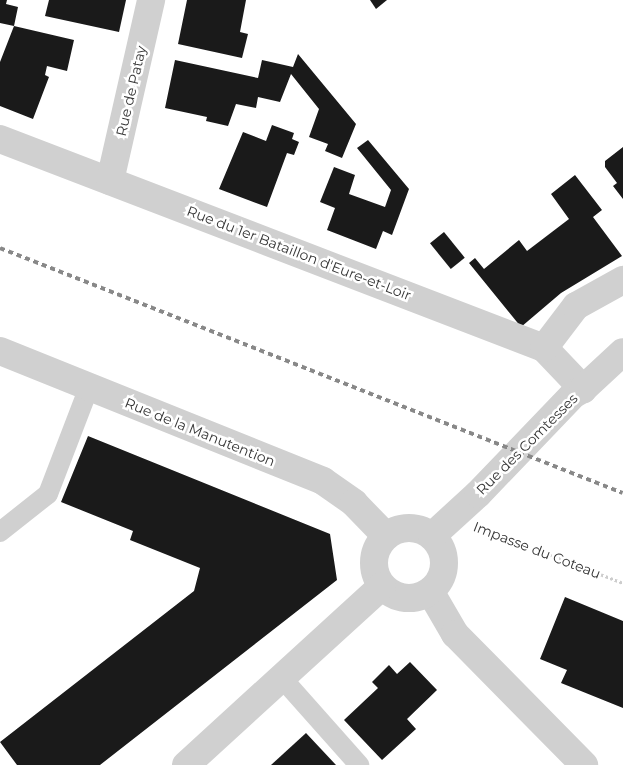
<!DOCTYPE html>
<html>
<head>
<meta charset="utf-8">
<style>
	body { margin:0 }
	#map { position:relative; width:623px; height:765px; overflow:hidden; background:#fff; font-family:Montserrat,sans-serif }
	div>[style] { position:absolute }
	.building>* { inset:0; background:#1a1a1a; transform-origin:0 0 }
	.path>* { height:3px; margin-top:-1.5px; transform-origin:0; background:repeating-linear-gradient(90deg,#cdcdcd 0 2.5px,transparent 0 5px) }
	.service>* { height:20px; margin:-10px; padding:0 10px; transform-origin:10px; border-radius:10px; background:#d0d0d0 }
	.minor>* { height:28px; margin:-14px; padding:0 14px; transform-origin:14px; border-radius:14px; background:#d0d0d0 }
	.tertiary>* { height:28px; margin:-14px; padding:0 14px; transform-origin:14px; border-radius:14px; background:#d0d0d0 }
	.tertiary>.ring { margin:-14px; padding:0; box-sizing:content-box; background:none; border:28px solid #d0d0d0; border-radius:50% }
	.rail>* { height:4px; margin-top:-2px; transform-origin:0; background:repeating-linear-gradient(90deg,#888 0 5px,transparent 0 9px) }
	span { translate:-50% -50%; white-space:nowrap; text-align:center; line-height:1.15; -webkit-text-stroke:5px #fff; paint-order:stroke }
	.street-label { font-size:14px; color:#333 }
</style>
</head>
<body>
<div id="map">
	<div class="building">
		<i style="clip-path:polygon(0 0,7px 0,6px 4px,18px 7px,14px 26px,0 23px)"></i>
		<i style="clip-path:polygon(49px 0,126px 0,119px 32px,45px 16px)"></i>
		<i style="clip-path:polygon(187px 0,246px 0,240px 32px,248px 34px,242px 58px,178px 44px)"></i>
		<i style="clip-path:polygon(370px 0,387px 0,376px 9px)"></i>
		<i style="clip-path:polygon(14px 26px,74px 40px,67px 71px,47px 66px,45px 75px,49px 77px,33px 119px,0 106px,0 62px)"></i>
		<i style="clip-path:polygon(298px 54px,356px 124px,342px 158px,325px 151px,328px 144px,309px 137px,319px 109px,291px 74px,280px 102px,258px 97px,256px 108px,236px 104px,228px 126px,206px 121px,207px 117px,165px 108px,175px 60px,258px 78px,262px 60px,293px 67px)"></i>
		<i style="clip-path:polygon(272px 125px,294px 133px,292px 139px,299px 142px,294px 155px,287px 153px,267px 207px,219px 189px,243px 132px,266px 141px)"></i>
		<i style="clip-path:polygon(368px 140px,409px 189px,392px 235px,383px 231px,376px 249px,327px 230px,335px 208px,320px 202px,334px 167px,355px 175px,349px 194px,385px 207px,391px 190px,357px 148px)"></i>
		<i style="clip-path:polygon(623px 147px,623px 199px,613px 186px,617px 183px,605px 167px,605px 161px)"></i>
		<i style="clip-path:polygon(575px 175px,602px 210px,593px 217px,622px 256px,561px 293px,521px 327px,469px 263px,475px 258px,484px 269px,519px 240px,527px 251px,569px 219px,551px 194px)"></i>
		<i style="left:444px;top:232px;width:33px;height:18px;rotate:51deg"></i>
		<i style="clip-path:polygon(88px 436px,330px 534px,337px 580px,100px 765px,17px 765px,0 742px,194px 591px,200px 568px,130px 540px,133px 531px,61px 502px)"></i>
		<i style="clip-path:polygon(565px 597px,623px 621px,623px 708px,561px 683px,567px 670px,540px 659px)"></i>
		<i style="clip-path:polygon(410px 662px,437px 690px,407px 719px,416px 729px,382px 760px,344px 720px,378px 688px,372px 682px,389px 665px,397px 674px)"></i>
		<i style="clip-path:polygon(306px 733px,336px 765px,271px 765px)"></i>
	</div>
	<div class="path">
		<i style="left:489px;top:531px;width:144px;rotate:21.2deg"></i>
	</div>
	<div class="service">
		<i style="left:0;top:532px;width:61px;rotate:-38.4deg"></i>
		<i style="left:48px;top:494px;width:115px;rotate:-69deg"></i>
		<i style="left:281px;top:677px;width:118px;rotate:48.4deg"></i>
	</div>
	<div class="minor">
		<i style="left:0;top:139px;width:583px;rotate:21.02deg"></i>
		<i style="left:544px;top:348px;width:57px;rotate:46.4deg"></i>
		<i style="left:110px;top:181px;width:186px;rotate:-77.2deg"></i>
		<i style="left:544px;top:348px;width:53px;rotate:-52.7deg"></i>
		<i style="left:576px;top:306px;width:54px;rotate:-29deg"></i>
		<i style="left:0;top:351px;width:348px;rotate:21.9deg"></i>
		<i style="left:323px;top:481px;width:38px;rotate:35deg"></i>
		<i style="left:354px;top:503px;width:46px;rotate:45.9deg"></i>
		<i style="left:430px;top:591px;width:50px;rotate:59.8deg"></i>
		<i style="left:455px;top:634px;width:184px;rotate:45.4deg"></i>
	</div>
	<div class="tertiary">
		<i class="ring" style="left:374px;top:528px;width:42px;height:42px"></i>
		<i style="left:432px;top:536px;width:62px;rotate:-42.4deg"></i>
		<i style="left:478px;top:494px;width:139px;rotate:-46.2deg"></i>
		<i style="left:574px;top:394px;width:10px;rotate:-29deg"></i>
		<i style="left:583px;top:389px;width:54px;rotate:-42.8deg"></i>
		<i style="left:186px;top:765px;width:265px;rotate:-42.4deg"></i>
	</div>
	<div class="rail">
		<i style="left:0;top:248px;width:669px;rotate:21.47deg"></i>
	</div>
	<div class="street-label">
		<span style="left:131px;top:91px;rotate:-77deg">Rue de Patay</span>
		<span style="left:299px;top:253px;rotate:21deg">Rue du 1er Bataillon d'Eure-et-Loir</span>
		<span style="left:200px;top:432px;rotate:22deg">Rue de la Manutention</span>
		<span style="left:527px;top:444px;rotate:-45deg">Rue des Comtesses</span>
		<span style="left:537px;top:550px;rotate:21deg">Impasse du Coteau</span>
	</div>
</div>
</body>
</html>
